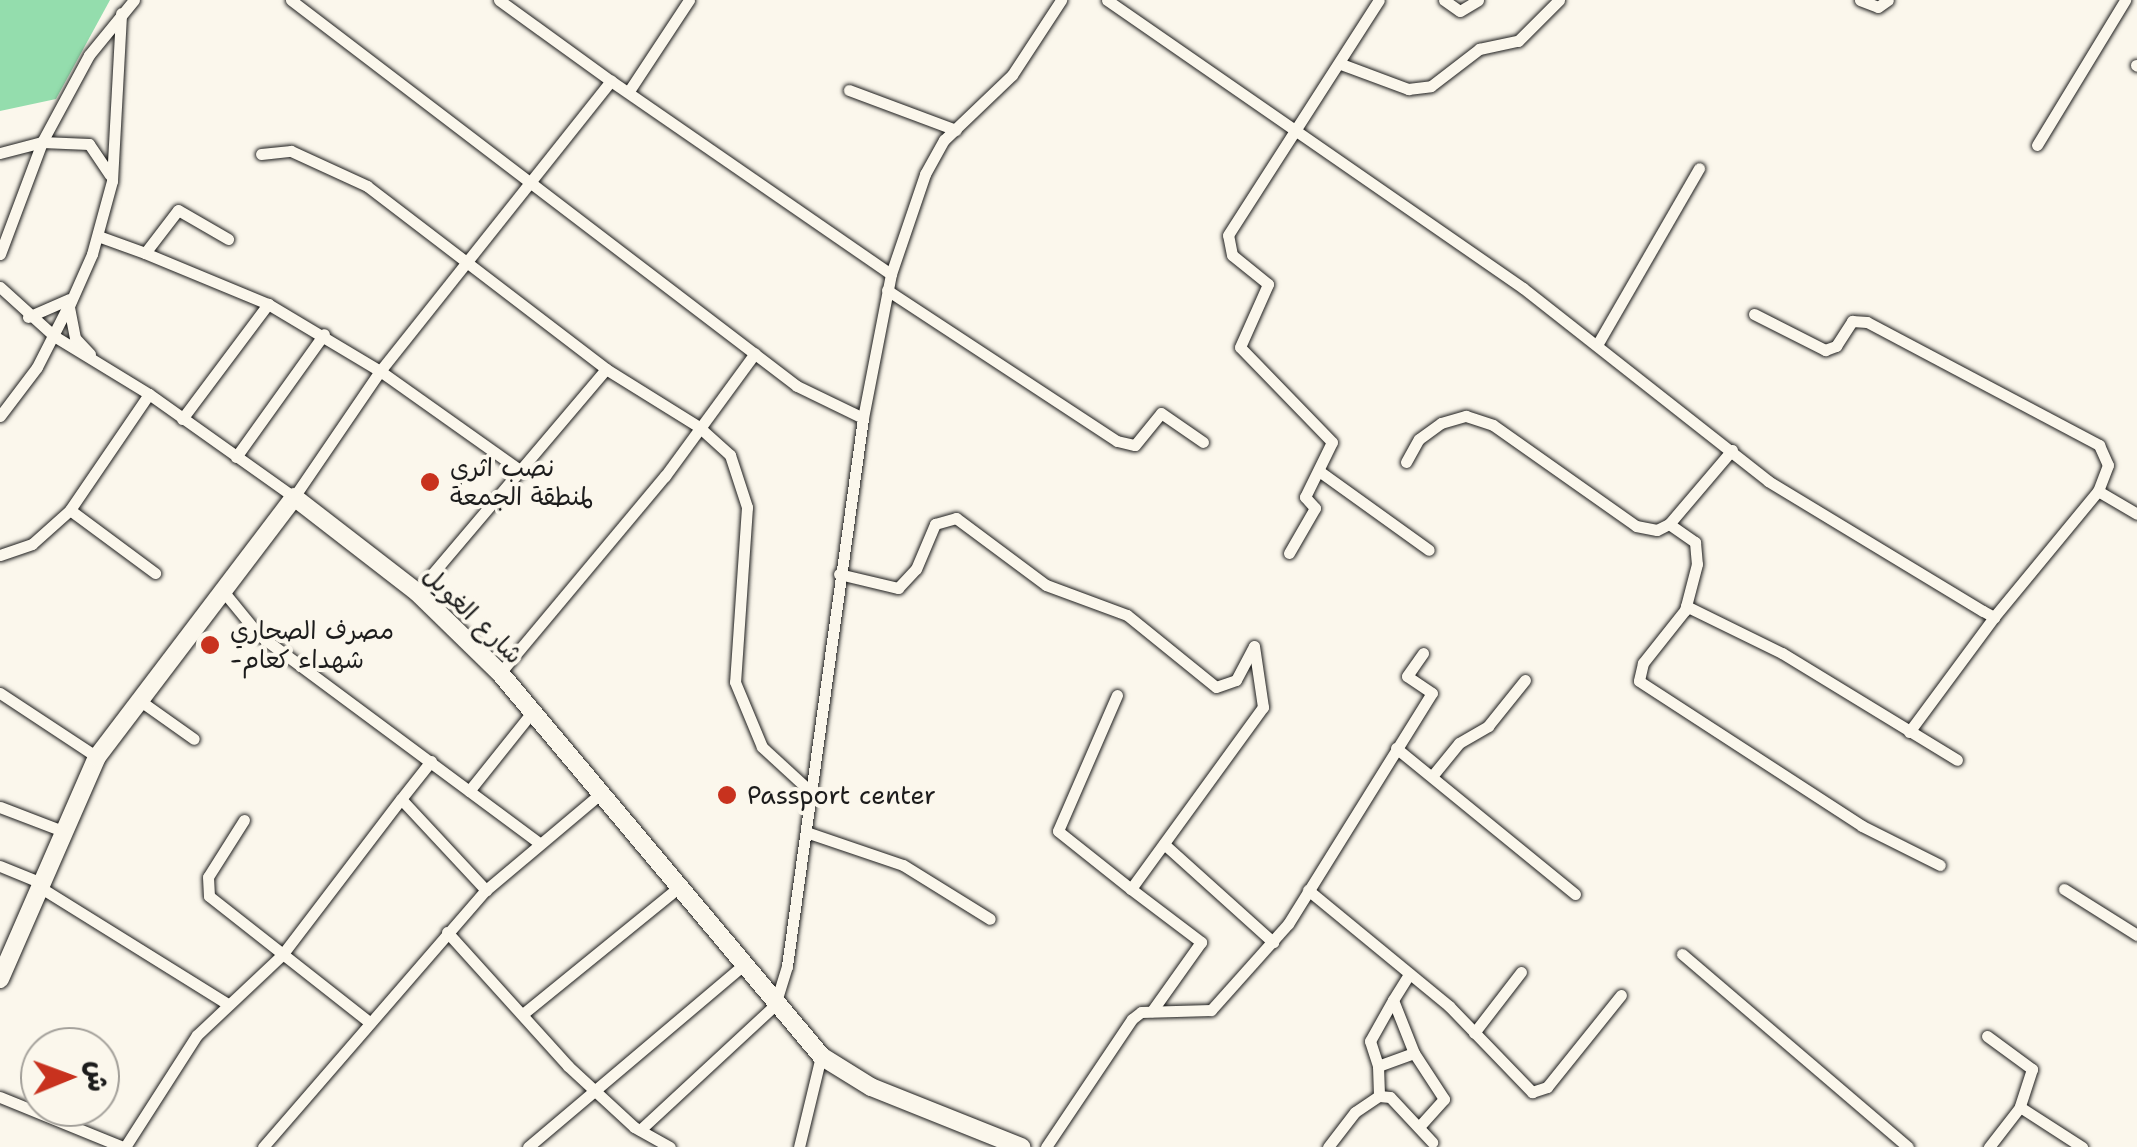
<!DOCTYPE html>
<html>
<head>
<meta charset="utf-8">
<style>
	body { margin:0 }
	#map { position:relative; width:2137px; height:1147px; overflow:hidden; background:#fbf7ec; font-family:"Shantell Sans","Playpen Sans Arabic",sans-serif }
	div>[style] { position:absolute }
	.green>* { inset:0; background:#94ddad }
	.roads { filter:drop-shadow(0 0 2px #1c1c1c) drop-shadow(0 0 2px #1c1c1c) }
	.street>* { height:11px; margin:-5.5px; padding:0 5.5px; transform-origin:5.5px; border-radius:5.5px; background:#fbf7ec }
	.secondary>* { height:18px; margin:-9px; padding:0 9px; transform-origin:9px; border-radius:9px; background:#fbf7ec }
	.dots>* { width:28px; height:28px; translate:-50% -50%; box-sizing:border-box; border:5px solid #fbf7ec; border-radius:50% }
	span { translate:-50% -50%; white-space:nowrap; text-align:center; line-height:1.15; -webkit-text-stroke:8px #fbf7ec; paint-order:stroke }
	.poi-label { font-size:25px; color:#1c1c1c }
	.left { translate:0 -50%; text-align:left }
	.street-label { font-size:25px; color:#1c1c1c }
	.north { position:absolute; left:20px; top:1027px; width:100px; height:100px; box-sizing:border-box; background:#fbf7ec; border:2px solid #a29f99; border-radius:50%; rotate:89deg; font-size:28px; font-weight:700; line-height:40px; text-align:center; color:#1c1c1c }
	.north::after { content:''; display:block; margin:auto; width:35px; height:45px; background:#c8321e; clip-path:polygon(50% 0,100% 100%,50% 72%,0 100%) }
</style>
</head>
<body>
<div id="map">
	<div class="green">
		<i style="clip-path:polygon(0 0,110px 0,56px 99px,0 111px)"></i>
	</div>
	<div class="roads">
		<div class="street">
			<i style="left:291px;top:0;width:636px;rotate:37.34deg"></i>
			<i style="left:797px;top:386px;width:73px;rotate:25.9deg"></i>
			<i style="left:499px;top:0;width:138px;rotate:35.9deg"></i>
			<i style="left:1107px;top:0;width:506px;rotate:34.7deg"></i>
			<i style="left:1523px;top:288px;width:312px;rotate:38.2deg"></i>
			<i style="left:1768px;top:481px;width:251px;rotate:31.2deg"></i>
			<i style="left:1983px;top:611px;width:13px;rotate:29deg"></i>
			<i style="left:1994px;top:617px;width:163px;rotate:-50.5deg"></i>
			<i style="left:2098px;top:491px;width:45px;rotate:30.5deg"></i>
			<i style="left:1444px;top:0;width:19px;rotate:35deg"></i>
			<i style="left:1460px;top:11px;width:21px;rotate:-31deg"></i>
			<i style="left:1860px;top:0;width:19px;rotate:21deg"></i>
			<i style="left:1878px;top:7px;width:12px;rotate:-35deg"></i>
			<i style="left:1341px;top:64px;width:72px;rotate:20.5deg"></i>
			<i style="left:1408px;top:89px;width:23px;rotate:-7deg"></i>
			<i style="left:1431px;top:86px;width:61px;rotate:-37.6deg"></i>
			<i style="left:1479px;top:49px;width:40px;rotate:-12deg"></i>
			<i style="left:1518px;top:41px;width:58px;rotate:-45deg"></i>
			<i style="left:2136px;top:65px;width:1px;rotate:45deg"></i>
			<i style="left:849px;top:90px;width:114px;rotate:20.5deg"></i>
			<i style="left:629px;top:91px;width:109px;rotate:-56.6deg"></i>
			<i style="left:2037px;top:145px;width:170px;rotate:-58.7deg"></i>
			<i style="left:0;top:153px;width:43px;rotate:-14.7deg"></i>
			<i style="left:42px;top:142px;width:99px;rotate:-61.6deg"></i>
			<i style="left:89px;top:55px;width:71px;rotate:-50.7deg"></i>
			<i style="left:261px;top:154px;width:30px;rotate:-6deg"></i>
			<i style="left:291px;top:151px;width:84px;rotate:24.7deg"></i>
			<i style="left:367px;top:186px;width:301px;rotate:37.4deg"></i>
			<i style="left:606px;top:369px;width:292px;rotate:130.3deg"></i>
			<i style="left:98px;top:236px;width:50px;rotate:19.9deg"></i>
			<i style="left:0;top:254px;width:120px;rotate:-69.4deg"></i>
			<i style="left:42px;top:142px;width:47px;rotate:2.4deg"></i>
			<i style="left:89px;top:144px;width:37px;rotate:56deg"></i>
			<i style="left:0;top:287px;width:73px;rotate:42.2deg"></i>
			<i style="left:54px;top:336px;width:111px;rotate:31.4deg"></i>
			<i style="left:149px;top:394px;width:178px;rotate:35.4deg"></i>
			<i style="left:294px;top:497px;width:153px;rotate:-55.7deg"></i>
			<i style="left:380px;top:371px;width:371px;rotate:-51.5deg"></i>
			<i style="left:611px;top:81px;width:340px;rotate:34.6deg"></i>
			<i style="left:887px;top:290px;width:275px;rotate:33.3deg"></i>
			<i style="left:1117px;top:441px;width:18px;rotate:13deg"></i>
			<i style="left:1135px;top:445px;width:41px;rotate:-50.9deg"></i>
			<i style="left:1161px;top:413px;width:51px;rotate:34.6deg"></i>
			<i style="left:268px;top:304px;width:131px;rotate:30.9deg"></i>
			<i style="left:380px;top:371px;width:173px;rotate:35.3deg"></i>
			<i style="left:1754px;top:314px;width:80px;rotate:26.9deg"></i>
			<i style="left:1825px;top:350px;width:12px;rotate:-20deg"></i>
			<i style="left:1836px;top:346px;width:30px;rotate:-57deg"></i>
			<i style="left:1852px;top:321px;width:15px;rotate:4deg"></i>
			<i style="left:1867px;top:322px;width:263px;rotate:27.9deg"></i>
			<i style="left:2099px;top:445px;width:22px;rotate:66deg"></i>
			<i style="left:2108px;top:465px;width:28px;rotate:111deg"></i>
			<i style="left:28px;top:317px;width:45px;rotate:-23.7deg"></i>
			<i style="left:1597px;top:345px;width:204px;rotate:-60deg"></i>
			<i style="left:90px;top:354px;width:22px;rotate:-133deg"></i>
			<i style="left:75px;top:338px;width:33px;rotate:-101deg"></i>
			<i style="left:69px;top:306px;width:57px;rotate:-66.1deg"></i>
			<i style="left:92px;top:254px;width:76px;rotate:-74.7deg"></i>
			<i style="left:112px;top:181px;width:168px;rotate:-86.9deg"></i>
			<i style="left:606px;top:369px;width:110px;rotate:31.9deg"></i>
			<i style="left:699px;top:427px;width:42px;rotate:42.1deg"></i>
			<i style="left:730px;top:455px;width:55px;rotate:71.9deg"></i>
			<i style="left:747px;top:507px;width:175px;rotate:93.9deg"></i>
			<i style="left:735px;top:682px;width:70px;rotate:67.4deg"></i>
			<i style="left:762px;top:747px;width:67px;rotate:42.6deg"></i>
			<i style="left:149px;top:394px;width:140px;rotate:124.3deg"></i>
			<i style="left:70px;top:510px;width:106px;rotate:36.5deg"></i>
			<i style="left:0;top:416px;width:61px;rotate:-52.9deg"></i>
			<i style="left:37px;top:367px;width:64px;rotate:-63deg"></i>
			<i style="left:182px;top:419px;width:144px;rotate:-53.2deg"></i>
			<i style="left:268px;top:304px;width:133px;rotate:-157.5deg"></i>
			<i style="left:145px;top:253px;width:54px;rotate:-52.5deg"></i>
			<i style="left:178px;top:210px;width:58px;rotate:30.1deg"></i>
			<i style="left:1732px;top:450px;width:97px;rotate:130.4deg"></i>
			<i style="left:1669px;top:524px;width:32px;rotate:35deg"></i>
			<i style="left:1695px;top:542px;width:22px;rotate:85deg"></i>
			<i style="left:1697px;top:564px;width:48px;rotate:104.6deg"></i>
			<i style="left:1685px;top:610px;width:68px;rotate:128.4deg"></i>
			<i style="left:1643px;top:663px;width:18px;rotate:103deg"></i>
			<i style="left:1639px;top:681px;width:266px;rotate:33deg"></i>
			<i style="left:1862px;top:826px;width:87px;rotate:26.6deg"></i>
			<i style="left:236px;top:457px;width:151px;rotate:-54.4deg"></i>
			<i style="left:1406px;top:462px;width:26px;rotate:-61deg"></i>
			<i style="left:1419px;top:439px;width:27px;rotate:-36deg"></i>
			<i style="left:1441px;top:423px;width:26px;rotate:-16deg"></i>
			<i style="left:1466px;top:416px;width:28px;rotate:18deg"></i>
			<i style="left:1493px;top:425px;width:175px;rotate:35.2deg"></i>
			<i style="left:1636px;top:526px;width:21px;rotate:11deg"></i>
			<i style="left:1657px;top:530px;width:13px;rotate:-27deg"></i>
			<i style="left:1319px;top:471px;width:135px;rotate:35.7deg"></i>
			<i style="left:1289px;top:553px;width:52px;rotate:-60deg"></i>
			<i style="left:1315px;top:508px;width:15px;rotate:-132deg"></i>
			<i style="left:1305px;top:497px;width:61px;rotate:-63.9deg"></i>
			<i style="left:1332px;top:442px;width:132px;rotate:-134.1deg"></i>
			<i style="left:1240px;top:347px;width:69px;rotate:-66deg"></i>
			<i style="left:1268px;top:284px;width:46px;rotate:-141.1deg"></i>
			<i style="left:1232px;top:255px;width:20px;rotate:-101deg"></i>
			<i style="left:1228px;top:235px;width:279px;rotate:-57.3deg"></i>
			<i style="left:0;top:555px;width:34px;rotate:-19deg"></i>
			<i style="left:32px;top:544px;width:51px;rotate:-41.8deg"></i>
			<i style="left:839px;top:574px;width:61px;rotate:13.3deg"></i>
			<i style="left:898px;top:588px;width:26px;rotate:-47deg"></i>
			<i style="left:916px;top:569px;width:49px;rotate:-67.1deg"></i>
			<i style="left:935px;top:524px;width:22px;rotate:-16deg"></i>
			<i style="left:956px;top:518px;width:112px;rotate:36.7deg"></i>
			<i style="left:1046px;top:585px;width:86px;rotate:20.3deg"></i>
			<i style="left:1127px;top:615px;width:114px;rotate:39deg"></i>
			<i style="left:1216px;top:687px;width:21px;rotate:-19deg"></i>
			<i style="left:1236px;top:680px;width:38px;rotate:-62deg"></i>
			<i style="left:1254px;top:646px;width:62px;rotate:81.6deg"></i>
			<i style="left:1263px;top:707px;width:225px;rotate:126deg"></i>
			<i style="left:1131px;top:889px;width:88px;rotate:37.1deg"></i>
			<i style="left:1201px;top:942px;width:85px;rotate:125.4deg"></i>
			<i style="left:223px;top:591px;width:57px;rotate:50.7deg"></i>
			<i style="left:259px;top:635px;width:350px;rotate:36.6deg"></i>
			<i style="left:1686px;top:606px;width:107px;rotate:26.1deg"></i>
			<i style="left:1782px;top:653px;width:205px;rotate:31.4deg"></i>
			<i style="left:500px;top:673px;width:257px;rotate:-50.1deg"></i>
			<i style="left:665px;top:476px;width:152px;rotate:-53.8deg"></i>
			<i style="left:0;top:693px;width:116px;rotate:33.4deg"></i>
			<i style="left:1117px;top:695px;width:148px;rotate:113.5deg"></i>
			<i style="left:1058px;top:831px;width:93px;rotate:38.5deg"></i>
			<i style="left:139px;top:700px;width:67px;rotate:35.3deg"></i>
			<i style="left:1909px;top:732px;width:143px;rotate:-53.5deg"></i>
			<i style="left:1396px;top:748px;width:231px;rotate:39.2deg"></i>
			<i style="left:431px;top:761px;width:48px;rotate:128.3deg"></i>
			<i style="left:401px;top:799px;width:125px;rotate:47deg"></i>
			<i style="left:1433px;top:775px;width:41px;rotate:-50.9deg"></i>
			<i style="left:1459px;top:743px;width:34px;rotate:-30deg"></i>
			<i style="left:1488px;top:726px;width:59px;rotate:-51.2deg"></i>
			<i style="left:469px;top:791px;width:101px;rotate:-51.4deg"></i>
			<i style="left:0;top:807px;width:64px;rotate:21deg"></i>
			<i style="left:244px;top:820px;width:67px;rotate:122.3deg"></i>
			<i style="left:208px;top:877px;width:19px;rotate:87deg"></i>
			<i style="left:209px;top:896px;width:204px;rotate:38.2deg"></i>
			<i style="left:806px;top:832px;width:102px;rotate:18.8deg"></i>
			<i style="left:903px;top:865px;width:102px;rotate:31.8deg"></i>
			<i style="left:1164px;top:844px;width:147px;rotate:42deg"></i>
			<i style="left:0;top:866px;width:42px;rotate:22.3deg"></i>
			<i style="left:38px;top:886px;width:221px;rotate:31.9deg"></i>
			<i style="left:2064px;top:889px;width:86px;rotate:32.2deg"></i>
			<i style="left:1308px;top:890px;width:183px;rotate:39.4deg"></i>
			<i style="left:1449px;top:1006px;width:120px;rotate:46deg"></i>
			<i style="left:1532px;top:1092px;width:16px;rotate:-18deg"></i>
			<i style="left:1547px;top:1087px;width:118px;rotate:-51.2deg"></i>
			<i style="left:447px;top:932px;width:181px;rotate:47.9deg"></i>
			<i style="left:568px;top:1066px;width:90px;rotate:42.7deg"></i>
			<i style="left:634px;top:1127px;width:41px;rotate:29.1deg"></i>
			<i style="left:1682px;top:954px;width:297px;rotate:40.5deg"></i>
			<i style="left:1408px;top:976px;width:28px;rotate:122deg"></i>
			<i style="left:1393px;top:1000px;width:57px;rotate:68.4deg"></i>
			<i style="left:1414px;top:1053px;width:55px;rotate:56.9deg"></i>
			<i style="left:1444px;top:1099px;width:38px;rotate:132deg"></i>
			<i style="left:1393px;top:1000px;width:47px;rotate:119.3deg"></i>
			<i style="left:1370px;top:1041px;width:26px;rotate:72deg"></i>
			<i style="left:1378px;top:1066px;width:38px;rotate:-20deg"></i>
			<i style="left:524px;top:1013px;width:198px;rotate:-39.1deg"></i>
			<i style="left:1474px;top:1033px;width:77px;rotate:-52.4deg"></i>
			<i style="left:1987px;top:1036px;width:56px;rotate:36.3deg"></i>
			<i style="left:2032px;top:1069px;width:40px;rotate:108deg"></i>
			<i style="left:2020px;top:1107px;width:51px;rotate:127.8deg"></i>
			<i style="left:1378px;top:1066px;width:30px;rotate:88deg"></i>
			<i style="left:0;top:1097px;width:133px;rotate:22.1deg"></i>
			<i style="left:2020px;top:1107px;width:74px;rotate:32.8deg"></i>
			<i style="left:640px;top:1130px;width:184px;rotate:-42.8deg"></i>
			<i style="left:775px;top:1005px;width:41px;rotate:-72.9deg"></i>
			<i style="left:787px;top:966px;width:553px;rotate:-82.1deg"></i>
			<i style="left:863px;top:418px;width:147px;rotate:-79deg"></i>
			<i style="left:891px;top:274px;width:106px;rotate:-71.2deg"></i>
			<i style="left:925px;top:174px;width:39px;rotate:-61deg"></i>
			<i style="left:944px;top:140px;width:94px;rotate:-43.7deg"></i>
			<i style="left:1012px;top:75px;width:90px;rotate:-56.8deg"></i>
			<i style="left:125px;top:1147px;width:133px;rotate:-57.3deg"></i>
			<i style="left:197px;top:1035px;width:117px;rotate:-43.3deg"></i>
			<i style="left:282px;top:955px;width:196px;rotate:-52.7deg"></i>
			<i style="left:263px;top:1147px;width:340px;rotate:-49.1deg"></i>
			<i style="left:486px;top:890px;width:149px;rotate:-40.1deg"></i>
			<i style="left:528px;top:1147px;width:280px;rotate:-40.2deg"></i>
			<i style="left:799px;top:1147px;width:94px;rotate:-76.4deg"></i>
			<i style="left:1046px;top:1147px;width:154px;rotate:-56.1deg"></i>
			<i style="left:1132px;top:1019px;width:11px;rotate:-38deg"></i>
			<i style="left:1141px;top:1012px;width:70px;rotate:-1.6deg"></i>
			<i style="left:1211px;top:1010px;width:115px;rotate:-48.2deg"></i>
			<i style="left:1288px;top:924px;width:272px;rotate:-58.1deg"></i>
			<i style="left:1432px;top:693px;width:30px;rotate:-146deg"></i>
			<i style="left:1407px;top:676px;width:28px;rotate:-55deg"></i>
			<i style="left:1328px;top:1147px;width:44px;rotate:-52.4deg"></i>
			<i style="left:1355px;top:1112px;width:29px;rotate:-34deg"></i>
			<i style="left:1379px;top:1096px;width:11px;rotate:5deg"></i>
			<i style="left:1390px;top:1097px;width:62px;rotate:47deg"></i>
		</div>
		<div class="secondary">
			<i style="left:0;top:979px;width:242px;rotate:-66.4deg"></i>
			<i style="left:97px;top:757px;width:326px;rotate:-52.8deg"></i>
			<i style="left:294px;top:497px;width:155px;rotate:37.7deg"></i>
			<i style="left:417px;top:592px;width:116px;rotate:44.3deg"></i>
			<i style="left:500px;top:673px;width:500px;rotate:50deg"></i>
			<i style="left:821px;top:1056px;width:59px;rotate:31.8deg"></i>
			<i style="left:871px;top:1087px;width:162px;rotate:21.8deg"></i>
		</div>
	</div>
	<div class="dots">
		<i style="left:430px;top:482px;background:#c8321e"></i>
		<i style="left:210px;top:645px;background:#c8321e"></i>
		<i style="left:727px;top:795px;background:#c8321e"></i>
	</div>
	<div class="poi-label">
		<span class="left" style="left:450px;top:482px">نصب اثري<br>لمنطقة الجمعة</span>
		<span class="left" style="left:230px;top:645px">مصرف الصحاري<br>-شهداء كعام</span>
		<span class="left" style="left:747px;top:795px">Passport center</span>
	</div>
	<div class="street-label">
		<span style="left:473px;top:615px;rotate:44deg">شارع الغويل</span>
	</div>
	<div class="north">ش</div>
</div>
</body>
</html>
